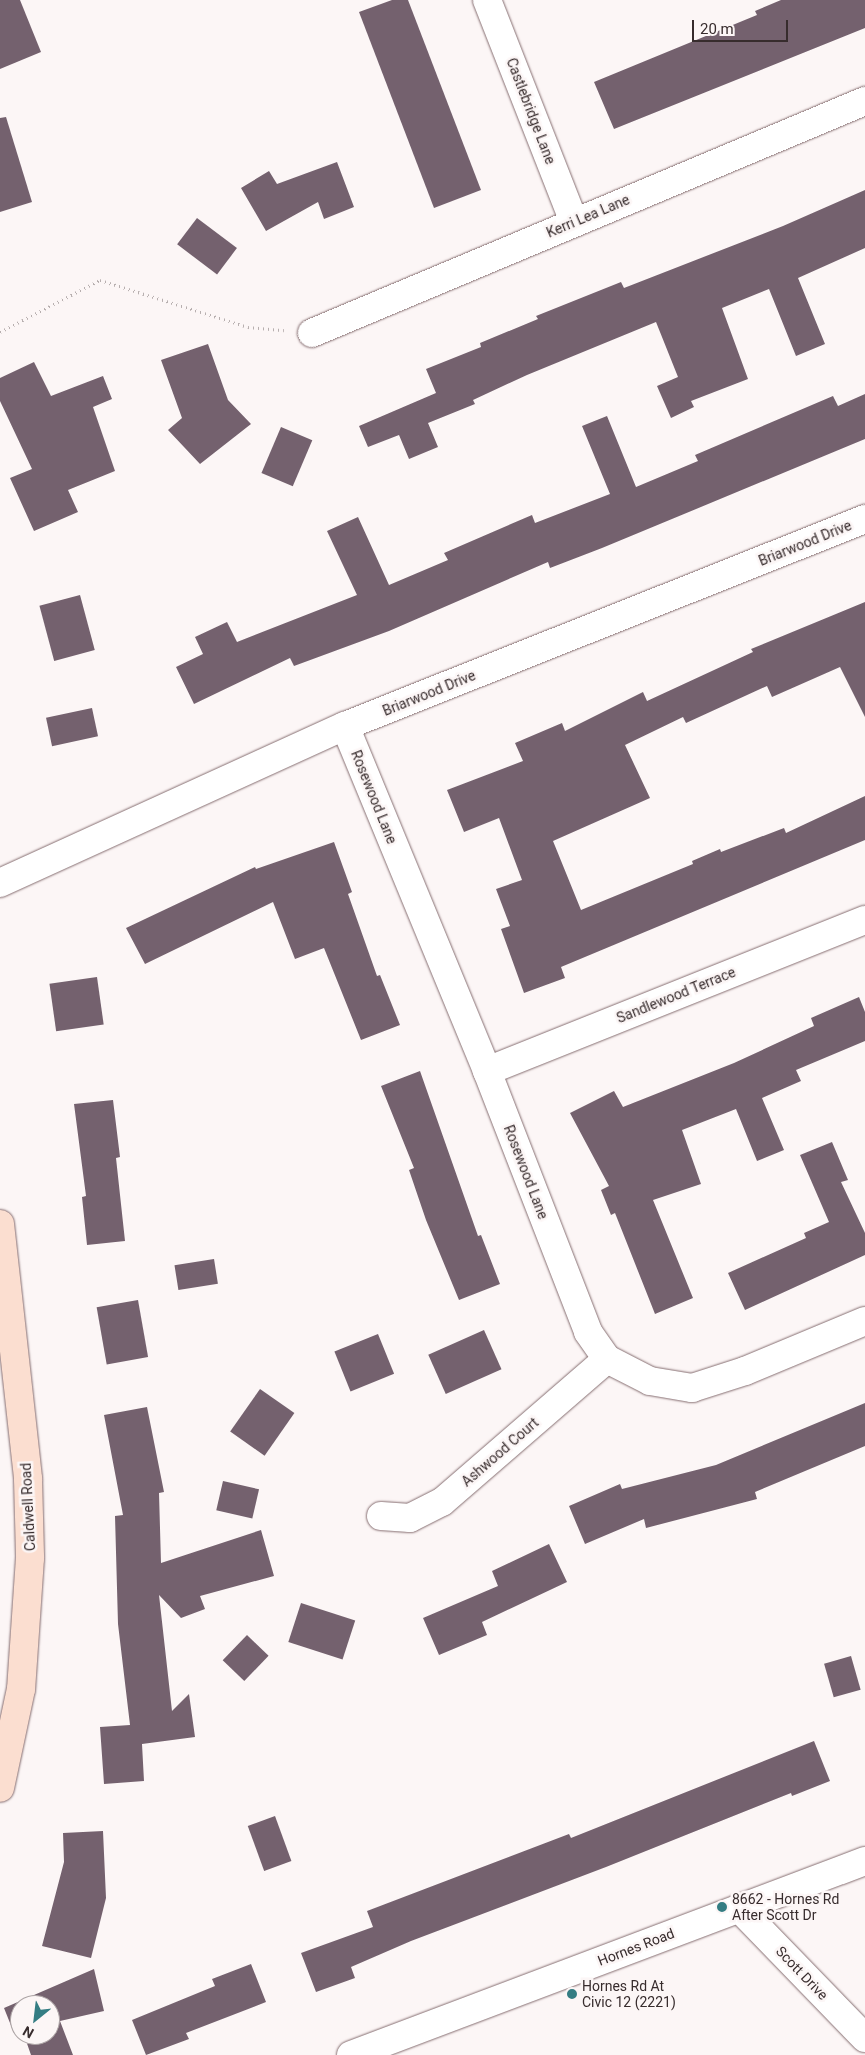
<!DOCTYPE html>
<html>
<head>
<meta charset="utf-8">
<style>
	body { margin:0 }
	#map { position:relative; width:865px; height:2055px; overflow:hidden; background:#fcf6f6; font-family:Roboto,sans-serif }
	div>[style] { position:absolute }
	.building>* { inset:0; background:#74616e; transform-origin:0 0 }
	.path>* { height:3px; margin-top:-1.5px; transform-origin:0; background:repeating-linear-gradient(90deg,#b7afaf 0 1px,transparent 0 5px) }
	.roads { filter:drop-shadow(0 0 1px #866e71) drop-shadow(0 0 1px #866e71) }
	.street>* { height:28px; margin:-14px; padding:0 14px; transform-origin:14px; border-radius:14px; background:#fff }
	.secondary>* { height:28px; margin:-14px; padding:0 14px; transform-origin:14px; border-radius:14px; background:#fbded0 }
	.dots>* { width:14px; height:14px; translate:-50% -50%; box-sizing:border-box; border:2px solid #fcf6f6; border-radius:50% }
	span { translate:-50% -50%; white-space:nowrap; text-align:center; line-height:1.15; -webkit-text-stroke:5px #fcf6f6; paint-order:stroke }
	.street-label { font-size:14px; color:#372c2d }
	.poi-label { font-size:14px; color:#372c2d }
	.left { translate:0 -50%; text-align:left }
	.north { position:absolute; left:10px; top:1995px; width:50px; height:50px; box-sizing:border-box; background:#fcf6f6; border:1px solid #ada5a6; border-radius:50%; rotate:209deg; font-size:14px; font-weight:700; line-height:20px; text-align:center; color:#372c2d }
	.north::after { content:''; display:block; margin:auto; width:18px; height:22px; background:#347d83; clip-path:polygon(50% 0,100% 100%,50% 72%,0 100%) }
	.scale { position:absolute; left:692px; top:20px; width:96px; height:22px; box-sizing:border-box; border:2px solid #372c2d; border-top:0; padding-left:6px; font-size:15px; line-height:18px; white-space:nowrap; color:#372c2d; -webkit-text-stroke:4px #fcf6f6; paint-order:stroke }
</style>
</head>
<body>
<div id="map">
	<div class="building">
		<i style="clip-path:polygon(0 0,20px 0,41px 52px,0 69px)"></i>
		<i style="clip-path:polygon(392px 0,408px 0,481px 190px,434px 208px,359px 12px)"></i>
		<i style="clip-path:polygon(781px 0,865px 0,865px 28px,614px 129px,594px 82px,757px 15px,755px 11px)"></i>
		<i style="clip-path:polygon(6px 117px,32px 202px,0 212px,0 118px)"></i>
		<i style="clip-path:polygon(337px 162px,354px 207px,324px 219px,318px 202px,266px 231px,241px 188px,269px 171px,277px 184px)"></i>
		<i style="clip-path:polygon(865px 190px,865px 248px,798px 278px,825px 344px,796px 356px,769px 289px,722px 308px,748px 379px,691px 401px,694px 407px,671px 418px,657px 386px,678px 377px,656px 322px,527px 375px,473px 400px,475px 404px,428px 423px,438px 447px,409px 459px,399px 435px,368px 447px,359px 426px,436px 393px,426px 369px,481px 347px,480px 343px,538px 319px,536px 316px,621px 282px,624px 288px,783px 226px)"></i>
		<i style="left:197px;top:218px;width:50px;height:33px;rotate:37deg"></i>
		<i style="clip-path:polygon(208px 344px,228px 400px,251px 424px,200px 464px,168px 430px,182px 418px,161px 360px)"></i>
		<i style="clip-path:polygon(34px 362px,51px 396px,103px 376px,112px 399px,93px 407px,115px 471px,68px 490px,78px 512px,34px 531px,10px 478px,32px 469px,0 401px,0 378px)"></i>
		<i style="clip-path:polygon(865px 394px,865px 439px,602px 548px,550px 568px,548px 562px,389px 631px,294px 666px,290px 658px,194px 704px,176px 667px,203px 654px,195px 637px,227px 622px,237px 642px,357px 595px,327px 531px,358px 517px,389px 585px,448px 560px,444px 553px,532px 515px,535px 523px,610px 494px,582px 426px,607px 416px,636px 487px,698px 461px,695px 455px,833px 396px,838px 406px)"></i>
		<i style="left:281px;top:427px;width:34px;height:50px;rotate:23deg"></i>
		<i style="left:80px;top:595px;width:57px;height:42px;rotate:75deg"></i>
		<i style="clip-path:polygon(865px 602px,865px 717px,840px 667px,772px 697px,767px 686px,686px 723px,683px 717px,625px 745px,650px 798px,553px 841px,581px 910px,693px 864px,692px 861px,720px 849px,721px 852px,784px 828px,786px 833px,865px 796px,865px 840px,561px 967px,565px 978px,524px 993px,501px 929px,510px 926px,496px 889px,522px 880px,499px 818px,464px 832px,447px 790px,523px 761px,515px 743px,562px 723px,565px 731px,643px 692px,647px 701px,753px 652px,751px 649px)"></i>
		<i style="left:92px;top:708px;width:29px;height:47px;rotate:78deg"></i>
		<i style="clip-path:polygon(334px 842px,352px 892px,348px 894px,377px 976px,380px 975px,400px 1025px,361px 1040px,324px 948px,295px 959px,273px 902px,145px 964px,126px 928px,255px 867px,256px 869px)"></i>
		<i style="left:97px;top:977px;width:48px;height:48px;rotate:82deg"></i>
		<i style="clip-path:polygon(859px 997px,865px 1012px,865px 1041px,796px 1070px,801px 1081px,762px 1098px,784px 1150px,757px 1161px,736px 1109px,682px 1130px,701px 1184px,653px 1200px,693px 1298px,655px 1314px,615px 1213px,611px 1215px,601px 1190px,609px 1186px,570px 1113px,614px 1091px,623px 1107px,734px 1063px,814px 1026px,811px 1018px)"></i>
		<i style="clip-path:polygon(420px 1071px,478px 1236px,481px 1235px,500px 1284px,459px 1300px,426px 1220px,409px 1170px,414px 1168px,381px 1086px)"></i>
		<i style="clip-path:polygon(113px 1100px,120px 1157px,116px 1158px,125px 1241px,87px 1245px,82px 1197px,86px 1196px,74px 1104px)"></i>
		<i style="clip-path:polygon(832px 1142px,848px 1180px,841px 1182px,865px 1233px,865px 1255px,745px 1310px,728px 1273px,806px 1238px,804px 1233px,829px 1222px,800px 1155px)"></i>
		<i style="left:214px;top:1259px;width:25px;height:40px;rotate:81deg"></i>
		<i style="left:138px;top:1300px;width:58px;height:42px;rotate:80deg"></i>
		<i style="left:484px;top:1330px;width:43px;height:61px;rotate:66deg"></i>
		<i style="left:378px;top:1334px;width:43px;height:47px;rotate:68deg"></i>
		<i style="left:260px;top:1389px;width:42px;height:52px;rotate:35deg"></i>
		<i style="clip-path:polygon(865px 1403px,865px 1446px,755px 1492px,757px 1499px,646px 1528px,644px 1519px,585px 1544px,569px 1506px,620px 1484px,622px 1489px,716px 1465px)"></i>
		<i style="clip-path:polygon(147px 1407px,164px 1492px,159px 1493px,161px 1563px,261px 1530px,274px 1576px,200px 1596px,205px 1609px,181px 1618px,159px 1595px,172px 1711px,189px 1694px,195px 1737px,142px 1744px,144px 1781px,104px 1784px,100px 1727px,130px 1725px,118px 1624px,115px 1516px,123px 1515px,104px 1415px)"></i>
		<i style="left:223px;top:1481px;width:37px;height:30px;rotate:13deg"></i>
		<i style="clip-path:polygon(549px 1544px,567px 1582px,482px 1622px,487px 1635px,439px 1655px,423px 1618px,498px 1586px,492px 1571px)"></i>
		<i style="left:301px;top:1603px;width:57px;height:41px;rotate:18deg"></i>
		<i style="left:247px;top:1635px;width:30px;height:35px;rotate:44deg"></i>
		<i style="left:851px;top:1656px;width:35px;height:28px;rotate:74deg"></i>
		<i style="clip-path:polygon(814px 1741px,830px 1781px,792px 1796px,791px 1793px,606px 1867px,411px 1941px,351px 1967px,355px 1978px,316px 1992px,301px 1953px,373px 1927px,367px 1911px,569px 1834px,571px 1838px)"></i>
		<i style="left:275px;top:1816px;width:48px;height:29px;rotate:70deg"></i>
		<i style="clip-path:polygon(103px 1831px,106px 1898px,91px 1958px,42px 1946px,64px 1862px,63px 1833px)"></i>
		<i style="clip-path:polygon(251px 1964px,266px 2002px,186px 2033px,189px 2039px,146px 2055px,132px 2020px,215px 1986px,212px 1979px)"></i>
		<i style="clip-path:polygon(94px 1969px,104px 2011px,60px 2021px,73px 2055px,31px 2055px,24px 2035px,50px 2035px,50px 2005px,20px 2005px,20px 2030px,14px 2033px,4px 2008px)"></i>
	</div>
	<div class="path">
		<i style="left:0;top:332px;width:113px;rotate:-27.5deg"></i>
		<i style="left:100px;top:280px;width:155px;rotate:17.6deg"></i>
		<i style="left:248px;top:327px;width:36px;rotate:5deg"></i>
	</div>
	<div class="roads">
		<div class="street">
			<i style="left:487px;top:0;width:238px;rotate:68.6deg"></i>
			<i style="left:312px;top:333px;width:600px;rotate:-22.76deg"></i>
			<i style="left:345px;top:726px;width:373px;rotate:67.6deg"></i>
			<i style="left:487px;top:1071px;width:280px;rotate:68.8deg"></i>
			<i style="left:588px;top:1332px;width:33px;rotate:55deg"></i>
			<i style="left:607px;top:1359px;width:48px;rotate:27.1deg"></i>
			<i style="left:650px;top:1381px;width:43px;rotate:9.5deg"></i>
			<i style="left:692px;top:1388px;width:56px;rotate:-17.8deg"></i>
			<i style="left:745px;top:1371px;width:130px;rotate:-22.6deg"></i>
			<i style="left:0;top:883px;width:379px;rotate:-24.5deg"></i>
			<i style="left:345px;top:726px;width:560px;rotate:-21.71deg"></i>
			<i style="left:487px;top:1071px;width:407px;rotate:-21.8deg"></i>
			<i style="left:381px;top:1516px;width:29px;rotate:4deg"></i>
			<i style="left:410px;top:1518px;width:36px;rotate:-27deg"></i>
			<i style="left:442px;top:1502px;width:218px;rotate:-40.9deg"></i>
			<i style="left:739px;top:1908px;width:181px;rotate:45.9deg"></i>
			<i style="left:351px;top:2055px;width:549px;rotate:-20.68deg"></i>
		</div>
		<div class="secondary">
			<i style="left:0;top:1224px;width:257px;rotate:83.7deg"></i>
			<i style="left:28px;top:1479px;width:79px;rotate:88.5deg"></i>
			<i style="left:30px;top:1558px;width:131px;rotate:93.9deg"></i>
			<i style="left:21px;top:1689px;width:101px;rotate:102deg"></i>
		</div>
	</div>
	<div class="dots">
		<i style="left:722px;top:1907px;background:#347d83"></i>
		<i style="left:572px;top:1994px;background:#347d83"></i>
	</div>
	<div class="street-label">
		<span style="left:531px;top:111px;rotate:69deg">Castlebridge Lane</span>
		<span style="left:588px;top:216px;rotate:-23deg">Kerri Lea Lane</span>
		<span style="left:805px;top:543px;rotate:-22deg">Briarwood Drive</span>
		<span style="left:429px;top:693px;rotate:-22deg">Briarwood Drive</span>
		<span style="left:374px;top:797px;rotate:68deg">Rosewood Lane</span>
		<span style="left:676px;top:995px;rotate:-22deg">Sandlewood Terrace</span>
		<span style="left:526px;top:1172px;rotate:69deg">Rosewood Lane</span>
		<span style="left:500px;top:1452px;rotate:-41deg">Ashwood Court</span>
		<span style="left:28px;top:1507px;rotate:-93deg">Caldwell Road</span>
		<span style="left:636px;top:1947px;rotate:-21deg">Hornes Road</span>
		<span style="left:802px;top:1973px;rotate:46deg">Scott Drive</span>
	</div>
	<div class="poi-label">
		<span class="left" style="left:732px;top:1907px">8662 - Hornes Rd<br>After Scott Dr</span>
		<span class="left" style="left:582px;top:1994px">Hornes Rd At<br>Civic 12 (2221)</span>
	</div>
	<div class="north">N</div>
	<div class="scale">20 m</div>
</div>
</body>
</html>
